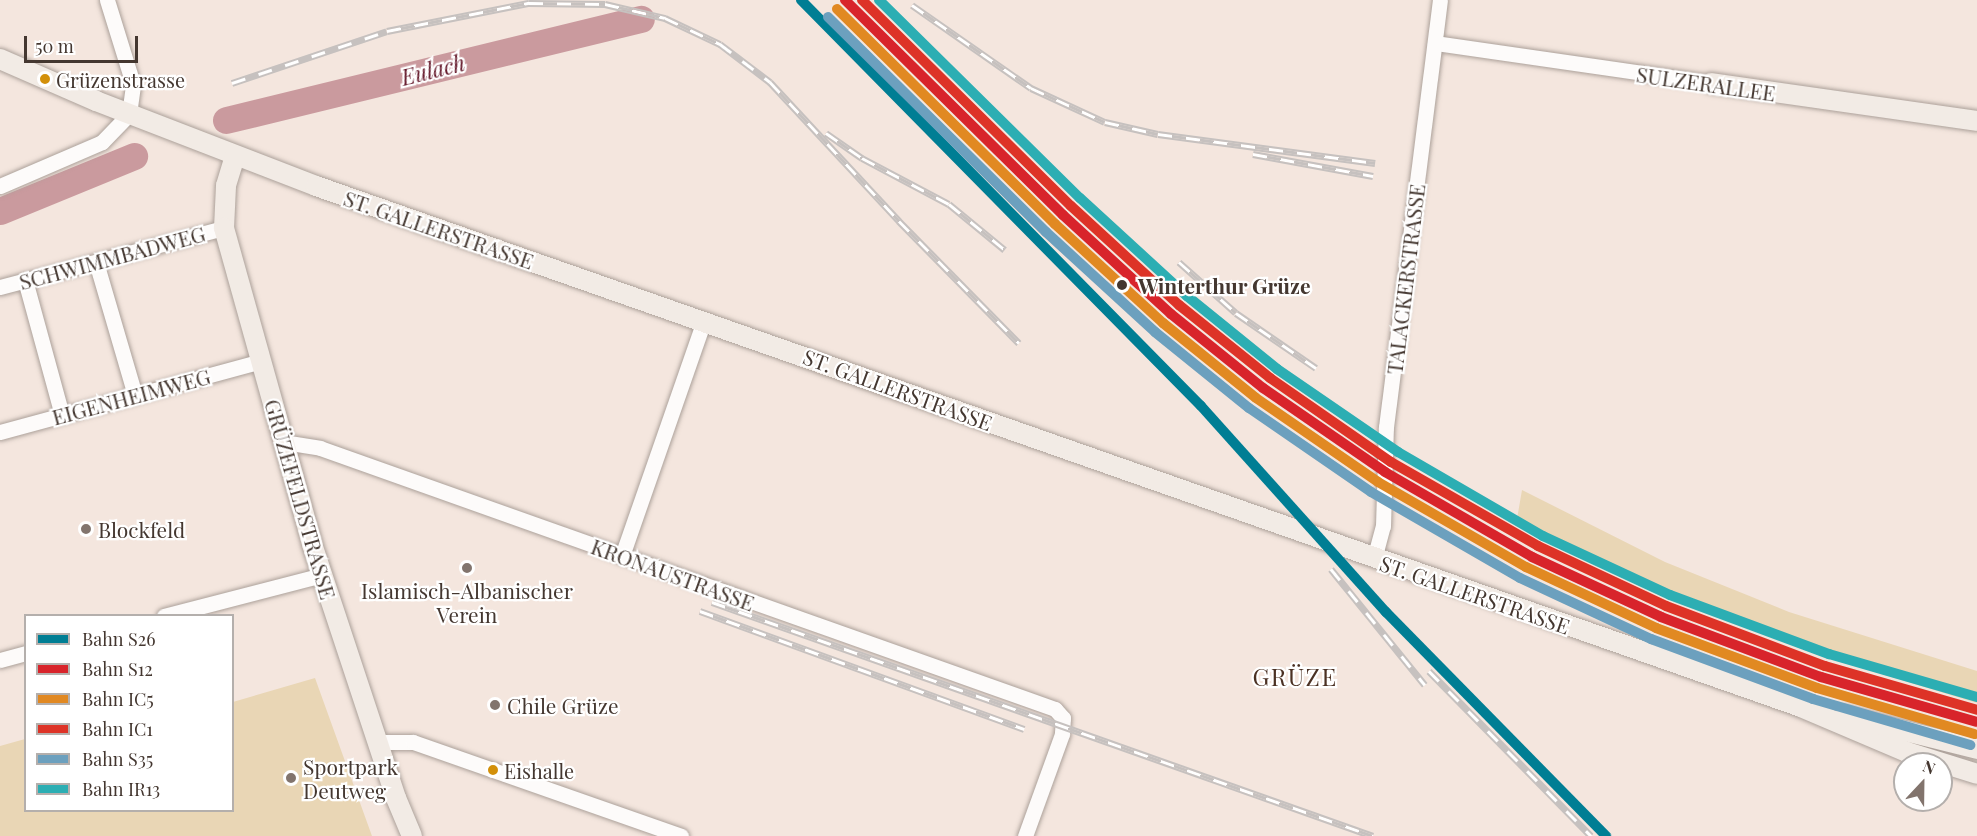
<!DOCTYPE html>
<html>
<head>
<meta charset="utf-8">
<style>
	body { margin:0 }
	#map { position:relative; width:1977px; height:836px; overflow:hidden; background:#f4e6de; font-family:"Playfair Display",serif }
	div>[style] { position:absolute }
	.green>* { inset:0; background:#e9d6b5 }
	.river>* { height:27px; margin:-13.5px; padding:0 13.5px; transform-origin:13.5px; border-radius:13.5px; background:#ca9a9e }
	.roads { filter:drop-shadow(0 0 2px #aca19a) drop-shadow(0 0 2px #aca19a) }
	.minor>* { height:15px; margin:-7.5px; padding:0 7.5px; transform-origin:7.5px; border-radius:7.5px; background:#fdfbfa }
	.major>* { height:20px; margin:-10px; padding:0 10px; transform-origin:10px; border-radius:10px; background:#f2ebe5 }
	.rail>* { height:7px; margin-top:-3.5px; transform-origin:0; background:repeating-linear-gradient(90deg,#fff 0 14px,#c6c1bf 0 28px); box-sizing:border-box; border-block:2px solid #c6c1bf }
	.rail-1>* { height:10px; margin:-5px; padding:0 5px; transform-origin:5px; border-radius:5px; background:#007e94 }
	.rail-2>* { height:10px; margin:-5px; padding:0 5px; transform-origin:5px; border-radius:5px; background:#d8242b }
	.rail-3>* { height:10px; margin:-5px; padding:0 5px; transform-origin:5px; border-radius:5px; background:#e18922 }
	.rail-4>* { height:10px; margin:-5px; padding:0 5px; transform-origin:5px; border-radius:5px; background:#dd3327 }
	.rail-5>* { height:10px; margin:-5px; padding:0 5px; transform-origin:5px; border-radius:5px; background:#6ca0be }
	.rail-6>* { height:10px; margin:-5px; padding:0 5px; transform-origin:5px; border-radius:5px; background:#2caeb3 }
	.dots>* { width:16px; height:16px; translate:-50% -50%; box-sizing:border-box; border:3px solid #fff; border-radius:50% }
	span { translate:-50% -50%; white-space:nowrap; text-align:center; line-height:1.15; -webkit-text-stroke:4.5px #fff; paint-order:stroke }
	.bus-label { font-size:20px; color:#443730 }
	.left { translate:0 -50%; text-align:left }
	.street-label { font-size:21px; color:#443730 }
	.stop-label { font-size:21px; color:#443730; font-weight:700 }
	.poi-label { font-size:21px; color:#443730 }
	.water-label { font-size:22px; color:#64182a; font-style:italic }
	.quarter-label { font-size:24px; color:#4b3123; letter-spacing:1.5px }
	.legend { position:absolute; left:24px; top:614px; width:210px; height:198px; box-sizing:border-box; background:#fff; border:2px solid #b4afac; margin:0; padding:8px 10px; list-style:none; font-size:18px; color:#443730 }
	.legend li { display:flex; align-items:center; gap:12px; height:30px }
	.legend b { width:30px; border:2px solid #b4afac }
	.north { position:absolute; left:1893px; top:752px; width:60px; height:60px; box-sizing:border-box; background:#fff; border:2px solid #b4afac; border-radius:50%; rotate:22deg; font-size:16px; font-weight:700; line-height:24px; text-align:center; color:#443730 }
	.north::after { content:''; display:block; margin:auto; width:21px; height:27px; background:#82746d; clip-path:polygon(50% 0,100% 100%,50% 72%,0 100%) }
	.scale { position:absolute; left:24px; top:36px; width:114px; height:27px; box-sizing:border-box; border:3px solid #443730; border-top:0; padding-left:8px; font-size:18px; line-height:21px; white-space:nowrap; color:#443730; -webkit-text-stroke:4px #fff; paint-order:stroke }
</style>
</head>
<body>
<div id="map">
	<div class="green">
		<i style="clip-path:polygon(1522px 490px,1665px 562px,1789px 612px,1977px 671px,1977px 703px,1826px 657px,1669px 597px,1517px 519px)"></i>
		<i style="clip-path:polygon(315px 678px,372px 836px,0 836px,0 746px,25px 739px,26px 810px,232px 810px,233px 702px)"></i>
	</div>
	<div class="river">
		<i style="left:226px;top:120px;width:427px;rotate:-13.7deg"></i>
		<i style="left:0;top:211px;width:145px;rotate:-22.3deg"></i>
	</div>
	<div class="roads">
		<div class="minor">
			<i style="left:1435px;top:43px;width:279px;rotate:8.2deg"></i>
			<i style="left:0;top:186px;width:111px;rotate:-23.3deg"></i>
			<i style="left:102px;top:142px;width:39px;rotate:-46deg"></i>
			<i style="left:129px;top:114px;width:30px;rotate:-82deg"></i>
			<i style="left:133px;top:84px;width:88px;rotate:-107.2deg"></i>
			<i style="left:96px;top:262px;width:139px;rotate:73.7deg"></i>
			<i style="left:25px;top:280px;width:140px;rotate:74.7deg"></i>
			<i style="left:0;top:287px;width:232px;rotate:-14.8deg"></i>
			<i style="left:0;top:432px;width:271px;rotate:-15.2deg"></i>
			<i style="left:284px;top:442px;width:36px;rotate:9deg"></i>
			<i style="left:320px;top:448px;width:780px;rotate:19.55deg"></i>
			<i style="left:1055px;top:709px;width:12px;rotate:48deg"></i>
			<i style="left:1063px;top:718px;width:16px;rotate:94deg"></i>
			<i style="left:1062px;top:734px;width:109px;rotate:109.9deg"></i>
			<i style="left:622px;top:556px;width:250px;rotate:-70.8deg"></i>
			<i style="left:1374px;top:559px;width:34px;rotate:-75deg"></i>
			<i style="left:1383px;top:526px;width:99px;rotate:-88.3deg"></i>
			<i style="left:1386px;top:427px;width:430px;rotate:-82.8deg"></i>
			<i style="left:164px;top:616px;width:164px;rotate:-14.5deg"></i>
			<i style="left:0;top:660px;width:27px;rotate:-15deg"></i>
			<i style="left:377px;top:742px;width:36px"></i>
			<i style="left:413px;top:742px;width:284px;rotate:19.3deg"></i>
		</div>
		<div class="major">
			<i style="left:0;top:59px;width:105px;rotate:23.6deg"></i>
			<i style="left:96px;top:101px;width:236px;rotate:21.1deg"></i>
			<i style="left:316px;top:186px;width:1574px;rotate:19.33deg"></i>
			<i style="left:1801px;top:707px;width:115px;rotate:23deg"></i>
			<i style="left:1907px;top:752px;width:73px;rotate:17.4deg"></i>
			<i style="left:1711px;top:83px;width:269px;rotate:8.1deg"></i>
			<i style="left:235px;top:156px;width:31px;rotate:107deg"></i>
			<i style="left:226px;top:186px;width:42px;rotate:92.7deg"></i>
			<i style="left:224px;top:228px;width:328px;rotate:74.4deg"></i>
			<i style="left:312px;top:544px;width:268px;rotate:71.7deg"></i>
			<i style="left:396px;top:798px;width:41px;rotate:67.2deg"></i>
			<i style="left:1845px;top:716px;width:136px;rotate:14deg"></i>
		</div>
	</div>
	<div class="rail">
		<i style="left:912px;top:5px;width:145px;rotate:34.9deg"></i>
		<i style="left:1031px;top:88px;width:81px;rotate:24.7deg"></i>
		<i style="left:1105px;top:122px;width:54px;rotate:12.8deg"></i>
		<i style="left:1158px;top:134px;width:219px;rotate:7.6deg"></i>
		<i style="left:232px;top:83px;width:163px;rotate:-18.5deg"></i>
		<i style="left:387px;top:31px;width:145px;rotate:-11.2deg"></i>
		<i style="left:529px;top:3px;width:76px;rotate:0.8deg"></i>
		<i style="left:605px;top:4px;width:62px;rotate:13.1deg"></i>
		<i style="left:665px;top:18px;width:61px;rotate:25.3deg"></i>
		<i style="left:720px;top:44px;width:63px;rotate:37.2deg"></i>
		<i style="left:770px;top:82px;width:190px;rotate:47.1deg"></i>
		<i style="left:899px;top:221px;width:171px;rotate:45.5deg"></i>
		<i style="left:826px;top:133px;width:44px;rotate:34.8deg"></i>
		<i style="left:862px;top:158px;width:98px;rotate:27.9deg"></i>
		<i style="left:949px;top:204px;width:72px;rotate:39.4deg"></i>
		<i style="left:1253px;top:154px;width:122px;rotate:10.4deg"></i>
		<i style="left:1179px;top:262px;width:76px;rotate:41.8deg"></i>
		<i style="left:1236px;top:313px;width:97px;rotate:34.5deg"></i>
		<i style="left:1331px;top:569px;width:149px;rotate:51deg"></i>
		<i style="left:712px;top:602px;width:701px;rotate:19.49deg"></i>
		<i style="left:700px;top:611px;width:345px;rotate:20deg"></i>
		<i style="left:1429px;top:671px;width:231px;rotate:45.5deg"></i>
	</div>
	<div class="rail-1">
		<i style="left:801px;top:0;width:570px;rotate:45.43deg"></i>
		<i style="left:1201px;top:406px;width:277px;rotate:48.1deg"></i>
		<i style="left:1386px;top:612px;width:314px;rotate:45.5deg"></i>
	</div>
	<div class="rail-2">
		<i style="left:845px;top:0;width:306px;rotate:44.6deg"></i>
		<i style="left:1063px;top:215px;width:147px;rotate:42.5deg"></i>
		<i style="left:1171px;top:314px;width:118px;rotate:38.8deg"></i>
		<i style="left:1263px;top:388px;width:148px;rotate:34.5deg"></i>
		<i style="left:1385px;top:472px;width:170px;rotate:30deg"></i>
		<i style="left:1532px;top:557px;width:142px;rotate:24.9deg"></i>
		<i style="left:1661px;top:617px;width:171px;rotate:20.6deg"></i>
		<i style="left:1821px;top:677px;width:162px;rotate:16.1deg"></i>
	</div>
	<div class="rail-3">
		<i style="left:837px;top:9px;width:306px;rotate:44.6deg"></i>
		<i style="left:1055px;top:224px;width:147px;rotate:42.5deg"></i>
		<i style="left:1163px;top:323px;width:119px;rotate:38.9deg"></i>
		<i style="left:1256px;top:398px;width:148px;rotate:34.5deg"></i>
		<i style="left:1378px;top:482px;width:171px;rotate:29.9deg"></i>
		<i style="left:1526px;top:567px;width:144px;rotate:25.1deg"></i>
		<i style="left:1656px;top:628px;width:172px;rotate:20.4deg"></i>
		<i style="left:1817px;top:688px;width:164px;rotate:16.3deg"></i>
	</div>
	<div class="rail-4">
		<i style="left:862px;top:0;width:293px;rotate:44.6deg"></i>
		<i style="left:1071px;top:206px;width:147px;rotate:42.5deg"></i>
		<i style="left:1179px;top:305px;width:117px;rotate:38.7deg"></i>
		<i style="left:1270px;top:378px;width:147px;rotate:34.8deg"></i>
		<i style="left:1391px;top:462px;width:169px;rotate:29.7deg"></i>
		<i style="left:1538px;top:546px;width:141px;rotate:25.1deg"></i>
		<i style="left:1666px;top:606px;width:170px;rotate:20.7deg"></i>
		<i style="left:1825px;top:666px;width:158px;rotate:16.1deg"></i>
	</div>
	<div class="rail-5">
		<i style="left:828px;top:17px;width:306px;rotate:44.6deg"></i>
		<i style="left:1046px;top:232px;width:148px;rotate:42.5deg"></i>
		<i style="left:1155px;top:332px;width:121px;rotate:39deg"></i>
		<i style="left:1249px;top:408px;width:148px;rotate:34.5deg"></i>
		<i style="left:1371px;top:492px;width:172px;rotate:30deg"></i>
		<i style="left:1520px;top:578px;width:145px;rotate:25deg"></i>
		<i style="left:1651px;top:639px;width:173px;rotate:20.3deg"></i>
		<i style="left:1813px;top:699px;width:164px;rotate:16.3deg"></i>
	</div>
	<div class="rail-6">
		<i style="left:879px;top:0;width:282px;rotate:44.6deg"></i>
		<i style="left:1080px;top:198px;width:145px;rotate:42.5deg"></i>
		<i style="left:1187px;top:296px;width:116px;rotate:39deg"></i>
		<i style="left:1277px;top:369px;width:147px;rotate:34.4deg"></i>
		<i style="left:1398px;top:452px;width:168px;rotate:30.1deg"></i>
		<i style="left:1543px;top:536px;width:140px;rotate:24.9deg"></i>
		<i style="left:1670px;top:595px;width:170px;rotate:20.4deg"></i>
		<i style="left:1829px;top:654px;width:154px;rotate:16.2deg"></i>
	</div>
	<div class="dots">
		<i style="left:45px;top:79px;background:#d3900a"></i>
		<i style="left:1122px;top:285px;background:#443730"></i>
		<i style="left:86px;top:529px;background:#82746d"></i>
		<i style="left:467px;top:568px;background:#82746d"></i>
		<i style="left:495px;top:705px;background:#82746d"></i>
		<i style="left:493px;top:770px;background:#d3900a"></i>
		<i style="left:291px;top:778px;background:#82746d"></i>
	</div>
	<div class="bus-label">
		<span class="left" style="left:56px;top:79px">Grüzenstrasse</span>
		<span class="left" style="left:504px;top:770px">Eishalle</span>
	</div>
	<div class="street-label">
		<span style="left:1706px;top:83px;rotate:8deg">SULZERALLEE</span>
		<span style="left:439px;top:229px;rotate:19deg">ST. GALLERSTRASSE</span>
		<span style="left:112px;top:257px;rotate:-15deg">SCHWIMMBADWEG</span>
		<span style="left:1405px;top:279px;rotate:-83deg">TALACKERSTRASSE</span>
		<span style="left:898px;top:389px;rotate:20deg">ST. GALLERSTRASSE</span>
		<span style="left:131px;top:396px;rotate:-15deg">EIGENHEIMWEG</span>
		<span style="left:301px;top:499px;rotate:74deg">GRÜZEFELDSTRASSE</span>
		<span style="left:673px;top:574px;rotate:20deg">KRONAUSTRASSE</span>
		<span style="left:1475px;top:594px;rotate:19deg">ST. GALLERSTRASSE</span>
	</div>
	<div class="stop-label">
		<span class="left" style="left:1138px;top:285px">Winterthur Grüze</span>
	</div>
	<div class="poi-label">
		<span class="left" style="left:98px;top:529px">Blockfeld</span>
		<span style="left:467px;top:602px">Islamisch-Albanischer<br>Verein</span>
		<span class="left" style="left:507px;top:705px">Chile Grüze</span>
		<span class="left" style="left:303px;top:778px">Sportpark<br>Deutweg</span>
	</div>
	<div class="water-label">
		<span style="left:433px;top:70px;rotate:-14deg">Eulach</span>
	</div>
	<div class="quarter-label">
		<span style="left:1295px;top:677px">GRÜZE</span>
	</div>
	<ul class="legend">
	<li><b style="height:8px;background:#007e94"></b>Bahn S26</li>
	<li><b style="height:8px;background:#d8242b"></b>Bahn S12</li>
	<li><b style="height:8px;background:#e18922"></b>Bahn IC5</li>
	<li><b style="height:8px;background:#dd3327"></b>Bahn IC1</li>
	<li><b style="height:8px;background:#6ca0be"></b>Bahn S35</li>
	<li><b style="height:8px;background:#2caeb3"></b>Bahn IR13</li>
	</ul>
	<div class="north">N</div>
	<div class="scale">50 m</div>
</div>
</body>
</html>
